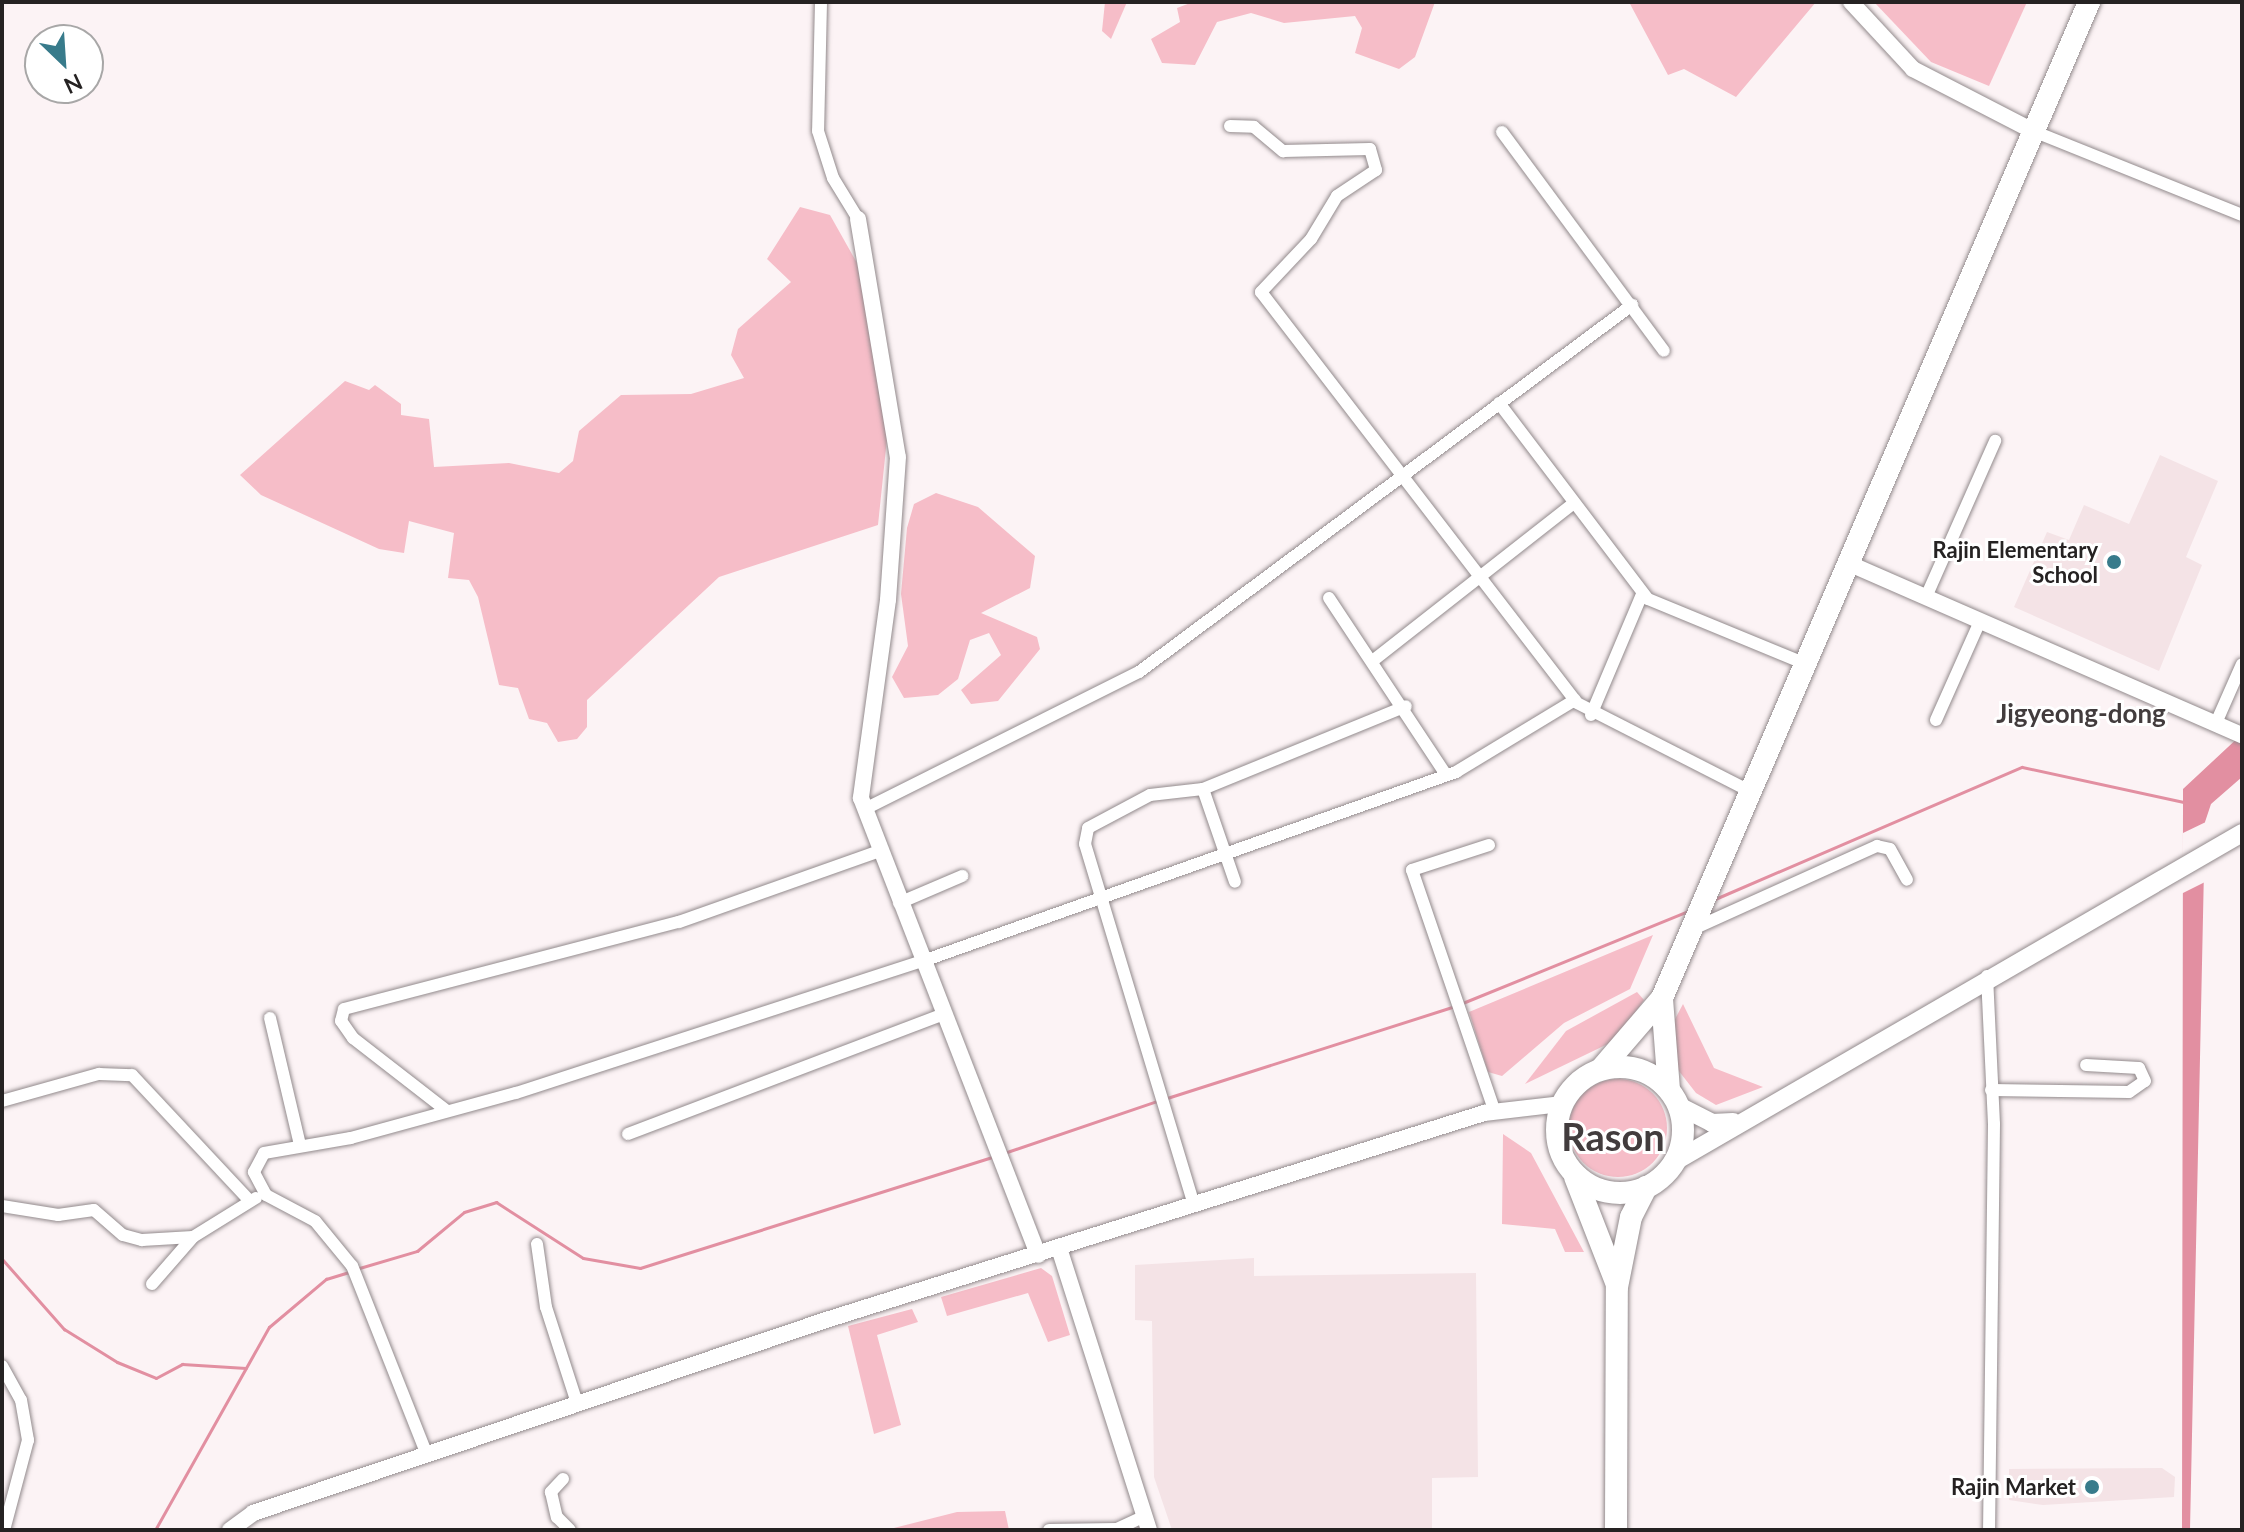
<!DOCTYPE html>
<html>
<head>
<meta charset="utf-8">
<style>
	body { margin:0 }
	#map { position:relative; width:2244px; height:1532px; overflow:hidden; background:#fcf3f5; font-family:Lato,sans-serif }
	div>[style] { position:absolute }
	.built>* { inset:0; background:#f4e3e6 }
	.green>* { inset:0; background:#f6bdc8 }
	.round { border-radius:50% }
	.water>* { inset:0; background:#e28fa1 }
	.pier>* { inset:0; background:#fcf3f5 }
	.stream>* { height:3px; margin:-1.5px; padding:0 1.5px; transform-origin:1.5px; border-radius:1.5px; background:#e28fa1 }
	.roads { filter:drop-shadow(0 0 2px #928a8c) drop-shadow(0 0 2px #928a8c) }
	.minor>* { height:12px; margin:-6px; padding:0 6px; transform-origin:6px; border-radius:6px; background:#fff }
	.tertiary>* { height:16px; margin:-8px; padding:0 8px; transform-origin:8px; border-radius:8px; background:#fff }
	.secondary>* { height:18px; margin:-9px; padding:0 9px; transform-origin:9px; border-radius:9px; background:#fff }
	.trunk>* { height:22px; margin:-11px; padding:0 11px; transform-origin:11px; border-radius:11px; background:#fff }
	.trunk>.ring { margin:-11px; padding:0; box-sizing:content-box; background:none; border:22px solid #fff; border-radius:50% }
	.dots>* { width:22px; height:22px; translate:-50% -50%; box-sizing:border-box; border:4px solid #fff; border-radius:50% }
	span { translate:-50% -50%; white-space:nowrap; text-align:center; line-height:1.15; -webkit-text-stroke:6px #fff; paint-order:stroke }
	.poi-label { font-size:22px; color:#252222; font-weight:700 }
	.right { translate:-100% -50%; text-align:right }
	.quarter-label { font-size:26px; color:#423c3d; font-weight:700 }
	.town-label { font-size:38px; color:#423c3d; font-weight:700 }
	.frame { position:absolute; inset:0; border:4px solid #252222; pointer-events:none }
	.north { position:absolute; left:24px; top:24px; width:80px; height:80px; box-sizing:border-box; background:#fff; border:2px solid #a8a7a7; border-radius:50%; rotate:155deg; font-size:22px; font-weight:700; line-height:32px; text-align:center; color:#252222 }
	.north::after { content:''; display:block; margin:auto; width:28px; height:36px; background:#387b8b; clip-path:polygon(50% 0,100% 100%,50% 72%,0 100%) }
</style>
</head>
<body>
<div id="map">
	<div class="built">
		<i style="clip-path:polygon(2160px 455px,2218px 481px,2186px 557px,2202px 565px,2159px 671px,2014px 607px,2047px 532px,2069px 540px,2084px 505px,2129px 524px)"></i>
		<i style="clip-path:polygon(1254px 1258px,1254px 1276px,1476px 1273px,1478px 1477px,1432px 1478px,1432px 1530px,1172px 1530px,1154px 1477px,1152px 1321px,1135px 1320px,1135px 1265px)"></i>
		<i style="clip-path:polygon(2162px 1468px,2175px 1477px,2174px 1497px,2043px 1505px,2009px 1500px,2009px 1469px)"></i>
	</div>
	<div class="green">
		<i style="clip-path:polygon(1105px 2px,1127px 2px,1111px 39px,1102px 31px)"></i>
		<i style="clip-path:polygon(1193px 2px,1435px 2px,1415px 57px,1399px 69px,1355px 53px,1362px 28px,1355px 16px,1284px 23px,1251px 13px,1217px 22px,1195px 65px,1162px 63px,1151px 39px,1180px 22px,1177px 8px)"></i>
		<i style="clip-path:polygon(1629px 2px,1816px 2px,1736px 97px,1684px 69px,1668px 75px)"></i>
		<i style="clip-path:polygon(1874px 2px,2027px 2px,1989px 86px,1931px 62px)"></i>
		<i style="clip-path:polygon(800px 207px,830px 215px,857px 263px,888px 429px,878px 525px,719px 577px,587px 700px,587px 727px,577px 739px,558px 742px,547px 723px,529px 719px,518px 688px,499px 685px,478px 597px,469px 580px,448px 578px,454px 533px,409px 521px,404px 553px,379px 549px,261px 495px,240px 475px,345px 381px,369px 390px,375px 385px,401px 404px,401px 415px,429px 419px,434px 467px,509px 463px,559px 473px,573px 461px,579px 431px,621px 395px,691px 394px,744px 378px,731px 355px,738px 329px,791px 282px,767px 259px)"></i>
		<i style="clip-path:polygon(936px 493px,978px 507px,1035px 556px,1030px 588px,981px 613px,1037px 637px,1040px 649px,998px 701px,971px 704px,961px 690px,1001px 655px,989px 633px,970px 640px,958px 679px,938px 695px,904px 698px,892px 677px,908px 646px,901px 594px,907px 528px,914px 504px)"></i>
		<i style="clip-path:polygon(1653px 935px,1630px 989px,1564px 1023px,1502px 1076px,1488px 1072px,1469px 1012px)"></i>
		<i style="clip-path:polygon(1637px 992px,1644px 1000px,1616px 1040px,1525px 1084px,1566px 1031px)"></i>
		<i style="clip-path:polygon(1683px 1004px,1714px 1068px,1763px 1087px,1716px 1105px,1696px 1093px,1675px 1066px,1673px 1023px)"></i>
		<i class="round" style="left:1569px;top:1079px;width:98px;height:98px"></i>
		<i style="clip-path:polygon(1503px 1134px,1531px 1153px,1584px 1252px,1565px 1252px,1555px 1229px,1502px 1224px)"></i>
		<i style="clip-path:polygon(1041px 1268px,1052px 1276px,1070px 1335px,1048px 1342px,1028px 1293px,947px 1316px,941px 1297px)"></i>
		<i style="clip-path:polygon(912px 1309px,918px 1322px,877px 1335px,901px 1425px,874px 1434px,848px 1326px)"></i>
		<i style="clip-path:polygon(1005px 1511px,1009px 1530px,886px 1530px,957px 1512px)"></i>
	</div>
	<div class="water">
		<i style="clip-path:polygon(2242px 734px,2242px 777px,2211px 804px,2205px 822px,2190px 1530px,2182px 1530px,2183px 789px)"></i>
	</div>
	<div class="pier">
		<i style="clip-path:polygon(2210px 820px,2207px 881px,2181px 894px,2183px 833px)"></i>
	</div>
	<div class="stream">
		<i style="left:1715px;top:899px;width:334px;rotate:-23.3deg"></i>
		<i style="left:2022px;top:767px;width:170px;rotate:12.2deg"></i>
		<i style="left:1460px;top:1004px;width:248px;rotate:-22.2deg"></i>
		<i style="left:1167px;top:1098px;width:300px;rotate:-17.7deg"></i>
		<i style="left:1004px;top:1153px;width:165px;rotate:-18.8deg"></i>
		<i style="left:2px;top:1259px;width:94px;rotate:48.5deg"></i>
		<i style="left:64px;top:1329px;width:62px;rotate:31.9deg"></i>
		<i style="left:117px;top:1362px;width:42px;rotate:22.3deg"></i>
		<i style="left:156px;top:1378px;width:30px;rotate:-28deg"></i>
		<i style="left:182px;top:1364px;width:64px;rotate:3.6deg"></i>
		<i style="left:356px;top:1269px;width:64px;rotate:-16.4deg"></i>
		<i style="left:417px;top:1251px;width:61px;rotate:-39.7deg"></i>
		<i style="left:464px;top:1212px;width:34px;rotate:-17deg"></i>
		<i style="left:496px;top:1202px;width:103px;rotate:32.8deg"></i>
		<i style="left:583px;top:1258px;width:58px;rotate:10deg"></i>
		<i style="left:640px;top:1268px;width:370px;rotate:-17.5deg"></i>
		<i style="left:155px;top:1530px;width:233px;rotate:-60.7deg"></i>
		<i style="left:269px;top:1327px;width:75px;rotate:-40.1deg"></i>
		<i style="left:326px;top:1279px;width:24px;rotate:-17deg"></i>
	</div>
	<div class="roads">
		<div class="minor">
			<i style="left:821px;top:2px;width:129px;rotate:91.3deg"></i>
			<i style="left:818px;top:131px;width:49px;rotate:72.3deg"></i>
			<i style="left:833px;top:178px;width:48px;rotate:58.6deg"></i>
			<i style="left:1230px;top:126px;width:24px;rotate:2deg"></i>
			<i style="left:1254px;top:127px;width:38px;rotate:40deg"></i>
			<i style="left:1283px;top:151px;width:87px;rotate:-1.3deg"></i>
			<i style="left:1370px;top:149px;width:22px;rotate:74deg"></i>
			<i style="left:1376px;top:170px;width:47px;rotate:146.3deg"></i>
			<i style="left:1337px;top:196px;width:50px;rotate:121.2deg"></i>
			<i style="left:1311px;top:239px;width:73px;rotate:133.3deg"></i>
			<i style="left:1261px;top:292px;width:518px;rotate:52.44deg"></i>
			<i style="left:1577px;top:703px;width:194px;rotate:27deg"></i>
			<i style="left:2033px;top:131px;width:225px;rotate:21.9deg"></i>
			<i style="left:1502px;top:132px;width:272px;rotate:53.5deg"></i>
			<i style="left:1499px;top:403px;width:246px;rotate:52.8deg"></i>
			<i style="left:1648px;top:599px;width:171px;rotate:22.4deg"></i>
			<i style="left:1926px;top:597px;width:171px;rotate:-66.1deg"></i>
			<i style="left:1329px;top:598px;width:212px;rotate:56.5deg"></i>
			<i style="left:1375px;top:659px;width:253px;rotate:-38.1deg"></i>
			<i style="left:1591px;top:715px;width:131px;rotate:-67.1deg"></i>
			<i style="left:1936px;top:720px;width:108px;rotate:-66deg"></i>
			<i style="left:2216px;top:723px;width:64px;rotate:-66.2deg"></i>
			<i style="left:1203px;top:789px;width:219px;rotate:-22.2deg"></i>
			<i style="left:865px;top:809px;width:306px;rotate:-26.6deg"></i>
			<i style="left:1139px;top:672px;width:615px;rotate:-36.66deg"></i>
			<i style="left:1489px;top:845px;width:81px;rotate:162deg"></i>
			<i style="left:1412px;top:870px;width:254px;rotate:71.1deg"></i>
			<i style="left:899px;top:903px;width:69px;rotate:-23.2deg"></i>
			<i style="left:1693px;top:929px;width:202px;rotate:-24.3deg"></i>
			<i style="left:1877px;top:846px;width:13px;rotate:13deg"></i>
			<i style="left:1890px;top:849px;width:35px;rotate:61deg"></i>
			<i style="left:1987px;top:976px;width:148px;rotate:87.3deg"></i>
			<i style="left:1994px;top:1124px;width:406px;rotate:90.7deg"></i>
			<i style="left:270px;top:1018px;width:130px;rotate:76.7deg"></i>
			<i style="left:1991px;top:1090px;width:138px;rotate:0.8deg"></i>
			<i style="left:2129px;top:1092px;width:19px;rotate:-35deg"></i>
			<i style="left:2145px;top:1081px;width:14px;rotate:-115deg"></i>
			<i style="left:2139px;top:1068px;width:53px;rotate:-176.8deg"></i>
			<i style="left:2px;top:1101px;width:101px;rotate:-15.6deg"></i>
			<i style="left:99px;top:1074px;width:33px;rotate:2deg"></i>
			<i style="left:132px;top:1075px;width:171px;rotate:46.9deg"></i>
			<i style="left:447px;top:1111px;width:119px;rotate:-142.2deg"></i>
			<i style="left:353px;top:1038px;width:21px;rotate:-125deg"></i>
			<i style="left:341px;top:1021px;width:12px;rotate:-76deg"></i>
			<i style="left:344px;top:1009px;width:346px;rotate:-14.6deg"></i>
			<i style="left:679px;top:922px;width:212px;rotate:-19.5deg"></i>
			<i style="left:628px;top:1134px;width:338px;rotate:-20.8deg"></i>
			<i style="left:1194px;top:1205px;width:377px;rotate:-106.8deg"></i>
			<i style="left:1085px;top:844px;width:16px;rotate:-79deg"></i>
			<i style="left:1088px;top:828px;width:70px;rotate:-28deg"></i>
			<i style="left:1150px;top:795px;width:53px;rotate:-6.5deg"></i>
			<i style="left:1203px;top:789px;width:98px;rotate:71deg"></i>
			<i style="left:2px;top:1206px;width:57px;rotate:9.1deg"></i>
			<i style="left:58px;top:1215px;width:36px;rotate:-8deg"></i>
			<i style="left:94px;top:1210px;width:38px;rotate:41deg"></i>
			<i style="left:123px;top:1235px;width:20px;rotate:15deg"></i>
			<i style="left:142px;top:1240px;width:51px;rotate:-3.4deg"></i>
			<i style="left:537px;top:1244px;width:64px;rotate:81.9deg"></i>
			<i style="left:546px;top:1307px;width:101px;rotate:72.1deg"></i>
			<i style="left:152px;top:1284px;width:62px;rotate:-48.9deg"></i>
			<i style="left:193px;top:1237px;width:74px;rotate:-31.8deg"></i>
			<i style="left:2px;top:1366px;width:39px;rotate:61deg"></i>
			<i style="left:21px;top:1400px;width:41px;rotate:80.1deg"></i>
			<i style="left:28px;top:1440px;width:93px;rotate:104.9deg"></i>
			<i style="left:427px;top:1455px;width:203px;rotate:-111.6deg"></i>
			<i style="left:352px;top:1266px;width:58px;rotate:-129.4deg"></i>
			<i style="left:315px;top:1221px;width:55px;rotate:-152deg"></i>
			<i style="left:266px;top:1195px;width:26px;rotate:-118deg"></i>
			<i style="left:254px;top:1172px;width:21px;rotate:-62deg"></i>
			<i style="left:264px;top:1153px;width:88px;rotate:-9.8deg"></i>
			<i style="left:351px;top:1138px;width:171px;rotate:-15.3deg"></i>
			<i style="left:516px;top:1093px;width:428px;rotate:-18deg"></i>
			<i style="left:923px;top:961px;width:566px;rotate:-19.52deg"></i>
			<i style="left:1456px;top:772px;width:139px;rotate:-31.2deg"></i>
			<i style="left:563px;top:1479px;width:18px;rotate:133deg"></i>
			<i style="left:551px;top:1492px;width:26px;rotate:77deg"></i>
			<i style="left:557px;top:1517px;width:18px;rotate:45deg"></i>
			<i style="left:1049px;top:1530px;width:68px;rotate:-0.8deg"></i>
			<i style="left:1117px;top:1529px;width:31px;rotate:-25deg"></i>
		</div>
		<div class="tertiary">
			<i style="left:1851px;top:2px;width:91px;rotate:47.2deg"></i>
			<i style="left:1913px;top:69px;width:135px;rotate:27.3deg"></i>
			<i style="left:858px;top:219px;width:241px;rotate:80.5deg"></i>
			<i style="left:898px;top:457px;width:143px;rotate:94deg"></i>
			<i style="left:888px;top:600px;width:200px;rotate:97.8deg"></i>
			<i style="left:861px;top:798px;width:490px;rotate:68.8deg"></i>
			<i style="left:1850px;top:564px;width:428px;rotate:23.6deg"></i>
			<i style="left:1059px;top:1248px;width:296px;rotate:72.3deg"></i>
			<i style="left:230px;top:1530px;width:29px;rotate:-36deg"></i>
			<i style="left:253px;top:1513px;width:605px;rotate:-18.61deg"></i>
			<i style="left:826px;top:1320px;width:690px;rotate:-17.46deg"></i>
			<i style="left:1484px;top:1113px;width:79px;rotate:-6.6deg"></i>
		</div>
		<div class="secondary">
			<i style="left:1679px;top:1106px;width:37px;rotate:27deg"></i>
			<i style="left:1712px;top:1123px;width:21px;rotate:-3deg"></i>
			<i style="left:1674px;top:1162px;width:656px;rotate:-30.08deg"></i>
		</div>
		<div class="trunk">
			<i style="left:1662px;top:999px;width:91px;rotate:85.6deg"></i>
			<i class="ring" style="left:1557px;top:1067px;width:104px;height:104px"></i>
			<i style="left:1601px;top:1069px;width:94px;rotate:-49.3deg"></i>
			<i style="left:1662px;top:998px;width:1084px;rotate:-66.79deg"></i>
			<i style="left:1575px;top:1177px;width:113px;rotate:68.7deg"></i>
			<i style="left:1616px;top:1530px;width:243px;rotate:-89.8deg"></i>
			<i style="left:1617px;top:1287px;width:71px;rotate:-78.7deg"></i>
			<i style="left:1631px;top:1217px;width:34px;rotate:-63deg"></i>
		</div>
	</div>
	<div class="dots">
		<i style="left:2114px;top:562px;background:#387b8b"></i>
		<i style="left:2092px;top:1487px;background:#387b8b"></i>
	</div>
	<div class="poi-label">
		<span class="right" style="left:2098px;top:562px">Rajin Elementary<br>School</span>
		<span class="right" style="left:2076px;top:1487px">Rajin Market</span>
	</div>
	<div class="quarter-label">
		<span style="left:2081px;top:714px">Jigyeong-dong</span>
	</div>
	<div class="town-label">
		<span style="left:1613px;top:1137px">Rason</span>
	</div>
	<div class="frame"></div>
	<div class="north">N</div>
</div>
</body>
</html>
